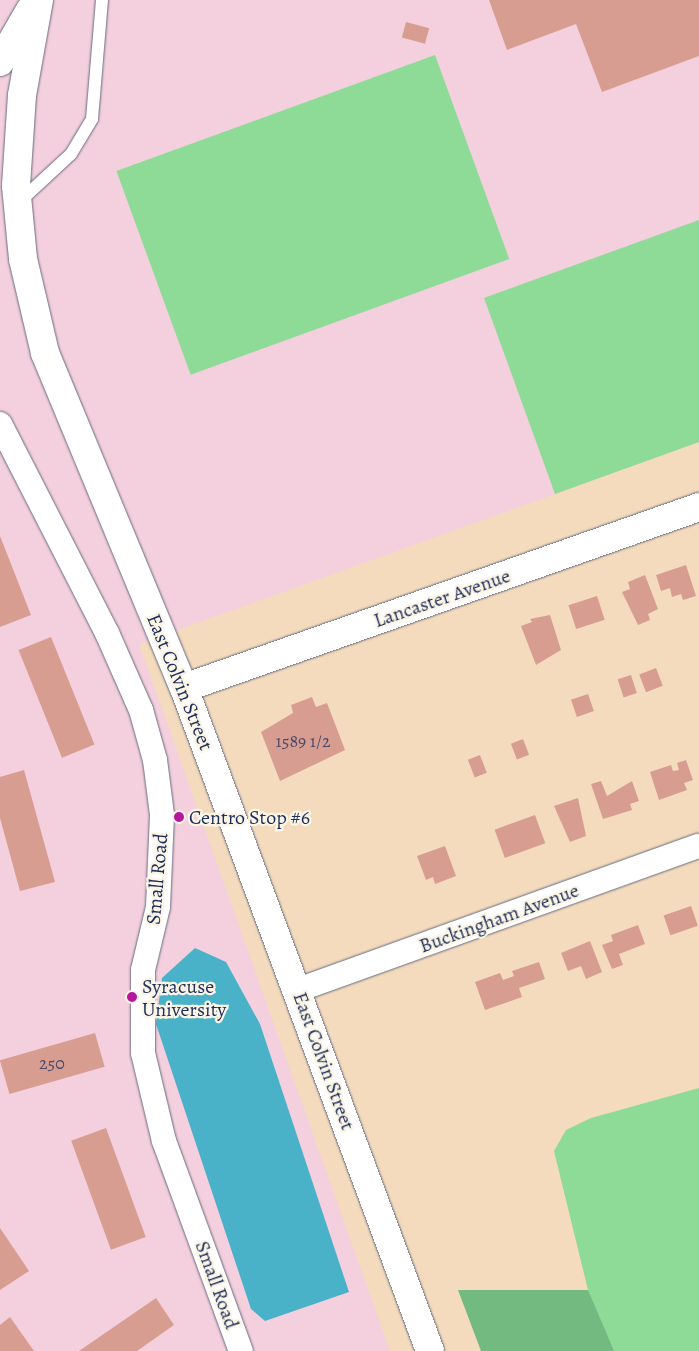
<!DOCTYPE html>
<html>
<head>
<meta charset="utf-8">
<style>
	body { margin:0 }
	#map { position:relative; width:699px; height:1351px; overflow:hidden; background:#f4dbbd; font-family:Alegreya,serif }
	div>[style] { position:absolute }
	.built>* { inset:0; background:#f4cfdd }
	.green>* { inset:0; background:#8eda97; transform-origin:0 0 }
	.forest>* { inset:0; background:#72ba80 }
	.water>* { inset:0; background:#4ab2c8 }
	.building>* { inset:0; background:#d89d91; transform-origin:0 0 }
	.roads { filter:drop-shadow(0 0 1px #676b7f) drop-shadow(0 0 1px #676b7f) }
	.service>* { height:12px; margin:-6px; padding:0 6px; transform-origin:6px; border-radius:6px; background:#fff }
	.minor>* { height:24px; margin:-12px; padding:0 12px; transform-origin:12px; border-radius:12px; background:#fff }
	.tertiary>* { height:28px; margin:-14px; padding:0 14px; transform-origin:14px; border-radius:14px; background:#fff }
	.dots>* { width:14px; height:14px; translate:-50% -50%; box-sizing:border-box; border:2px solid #fcf5e5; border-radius:50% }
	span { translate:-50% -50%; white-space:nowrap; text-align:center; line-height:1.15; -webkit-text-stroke:4.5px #fcf5e5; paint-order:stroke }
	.number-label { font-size:18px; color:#4a4a6b }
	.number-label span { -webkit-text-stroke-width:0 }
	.street-label { font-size:20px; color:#1b2f5e }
	.poi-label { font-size:20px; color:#1b2f5e }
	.left { translate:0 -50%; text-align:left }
</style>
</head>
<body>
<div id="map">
	<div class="built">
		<i style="clip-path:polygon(0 0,699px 0,699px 442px,139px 644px,390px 1351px,0 1351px)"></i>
	</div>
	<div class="green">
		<i style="left:435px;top:55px;width:217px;height:339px;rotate:70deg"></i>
		<i style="clip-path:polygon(699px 220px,699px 442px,555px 494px,484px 298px)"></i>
		<i style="clip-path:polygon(699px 1088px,699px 1351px,609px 1351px,588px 1290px,554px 1151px,566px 1130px,591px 1118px)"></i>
	</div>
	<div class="forest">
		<i style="clip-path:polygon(458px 1290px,588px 1290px,614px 1351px,481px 1351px)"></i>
	</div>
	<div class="water">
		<i style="clip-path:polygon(195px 948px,226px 962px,260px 1024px,349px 1292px,265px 1321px,251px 1309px,156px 1024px,162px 978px)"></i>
	</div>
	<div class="building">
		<i style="clip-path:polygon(489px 0,699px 0,699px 56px,602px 92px,576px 24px,507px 50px)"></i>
		<i style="left:406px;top:22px;width:24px;height:16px;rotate:15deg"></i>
		<i style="clip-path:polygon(0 536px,31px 615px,0 627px)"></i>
		<i style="clip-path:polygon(686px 565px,696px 596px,683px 600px,681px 594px,672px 597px,670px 588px,661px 591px,656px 575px)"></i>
		<i style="clip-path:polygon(645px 575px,658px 609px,648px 614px,650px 620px,638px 625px,622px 592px,630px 589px,628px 582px)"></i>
		<i style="left:597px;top:596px;width:25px;height:30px;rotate:72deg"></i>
		<i style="clip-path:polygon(550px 615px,561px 650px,536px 665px,521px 626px,532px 622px,530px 619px)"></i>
		<i style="left:51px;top:637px;width:116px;height:35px;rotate:68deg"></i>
		<i style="left:656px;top:668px;width:19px;height:18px;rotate:69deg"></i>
		<i style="left:631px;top:675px;width:19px;height:14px;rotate:72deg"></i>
		<i style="left:588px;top:694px;width:18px;height:18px;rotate:71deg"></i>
		<i style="clip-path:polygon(312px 697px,316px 707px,327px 703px,345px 750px,280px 781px,261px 732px,293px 713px,291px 705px)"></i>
		<i style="left:523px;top:739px;width:17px;height:13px;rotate:69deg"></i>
		<i style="left:480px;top:755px;width:19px;height:13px;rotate:69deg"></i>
		<i style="clip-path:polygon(686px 760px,693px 780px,684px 783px,687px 790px,659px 800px,650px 772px,671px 765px,673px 771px,679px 770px,677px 763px)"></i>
		<i style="clip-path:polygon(24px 770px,55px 882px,20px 891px,0 818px,0 777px)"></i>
		<i style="clip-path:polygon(601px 781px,607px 796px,632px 781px,639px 801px,630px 804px,632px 810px,603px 819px,591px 784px)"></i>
		<i style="clip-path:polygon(578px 798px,586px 836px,570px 842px,554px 806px)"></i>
		<i style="left:535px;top:815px;width:30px;height:43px;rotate:70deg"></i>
		<i style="clip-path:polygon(445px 846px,456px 876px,435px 884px,433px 877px,426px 880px,417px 856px)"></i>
		<i style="left:691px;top:906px;width:21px;height:29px;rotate:71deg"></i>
		<i style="clip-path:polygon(638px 925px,645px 944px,619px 954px,623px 965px,612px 969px,602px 945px,613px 941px,611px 935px)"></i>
		<i style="clip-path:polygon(590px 941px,602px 972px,586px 979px,581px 966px,568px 971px,561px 953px)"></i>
		<i style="clip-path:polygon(539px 962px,545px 979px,519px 988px,522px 997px,485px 1010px,475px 982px,500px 973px,503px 980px,514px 976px,512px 971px)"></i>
		<i style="left:95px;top:1033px;width:35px;height:99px;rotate:74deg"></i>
		<i style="left:106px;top:1128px;width:116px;height:37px;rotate:70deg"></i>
		<i style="clip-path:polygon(0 1228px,29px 1271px,0 1290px)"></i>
		<i style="clip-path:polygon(156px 1298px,174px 1325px,137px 1351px,79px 1351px)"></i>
		<i style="clip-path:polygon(10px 1317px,34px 1351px,0 1351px,0 1325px)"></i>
	</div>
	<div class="roads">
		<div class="service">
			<i style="left:18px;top:203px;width:72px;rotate:-42.8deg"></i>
			<i style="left:71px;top:154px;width:41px;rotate:-59deg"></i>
			<i style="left:92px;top:119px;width:119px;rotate:-85.2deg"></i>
		</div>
		<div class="minor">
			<i style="left:0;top:424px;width:235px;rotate:62.9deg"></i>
			<i style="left:107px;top:633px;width:84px;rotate:66.2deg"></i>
			<i style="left:141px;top:710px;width:52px;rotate:74.4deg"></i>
			<i style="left:155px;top:760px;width:55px;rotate:82.7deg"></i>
			<i style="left:162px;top:815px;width:92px;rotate:92.5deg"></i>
			<i style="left:158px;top:907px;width:65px;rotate:103.4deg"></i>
			<i style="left:143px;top:970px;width:83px;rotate:90deg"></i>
			<i style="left:143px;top:1053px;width:90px;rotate:76.6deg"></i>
			<i style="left:164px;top:1141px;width:224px;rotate:69.9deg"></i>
			<i style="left:298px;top:990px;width:426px;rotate:-19.8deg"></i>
		</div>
		<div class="tertiary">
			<i style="left:39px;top:0;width:97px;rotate:100.1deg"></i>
			<i style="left:22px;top:95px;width:91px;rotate:93.8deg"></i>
			<i style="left:16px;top:186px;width:73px;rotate:84.5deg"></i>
			<i style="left:23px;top:259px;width:97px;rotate:76.8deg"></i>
			<i style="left:45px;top:353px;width:363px;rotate:67.5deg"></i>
			<i style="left:184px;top:688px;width:707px;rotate:69.64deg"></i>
			<i style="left:0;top:62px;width:60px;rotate:-60deg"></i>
			<i style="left:184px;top:688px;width:546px;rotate:-19.36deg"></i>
		</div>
	</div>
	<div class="dots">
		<i style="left:179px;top:817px;background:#b5179e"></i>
		<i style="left:132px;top:997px;background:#b5179e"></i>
	</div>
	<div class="number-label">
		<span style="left:303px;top:741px">1589 1/2</span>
		<span style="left:52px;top:1063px">250</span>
	</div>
	<div class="street-label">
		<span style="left:442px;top:598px;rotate:-19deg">Lancaster Avenue</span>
		<span style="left:180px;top:682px;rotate:68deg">East Colvin Street</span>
		<span style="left:157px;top:879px;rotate:-85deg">Small Road</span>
		<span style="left:499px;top:918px;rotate:-20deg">Buckingham Avenue</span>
		<span style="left:324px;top:1061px;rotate:70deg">East Colvin Street</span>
		<span style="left:217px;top:1285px;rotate:70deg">Small Road</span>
	</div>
	<div class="poi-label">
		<span class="left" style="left:189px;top:817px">Centro Stop #6</span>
		<span class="left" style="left:142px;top:998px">Syracuse<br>University</span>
	</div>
</div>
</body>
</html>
